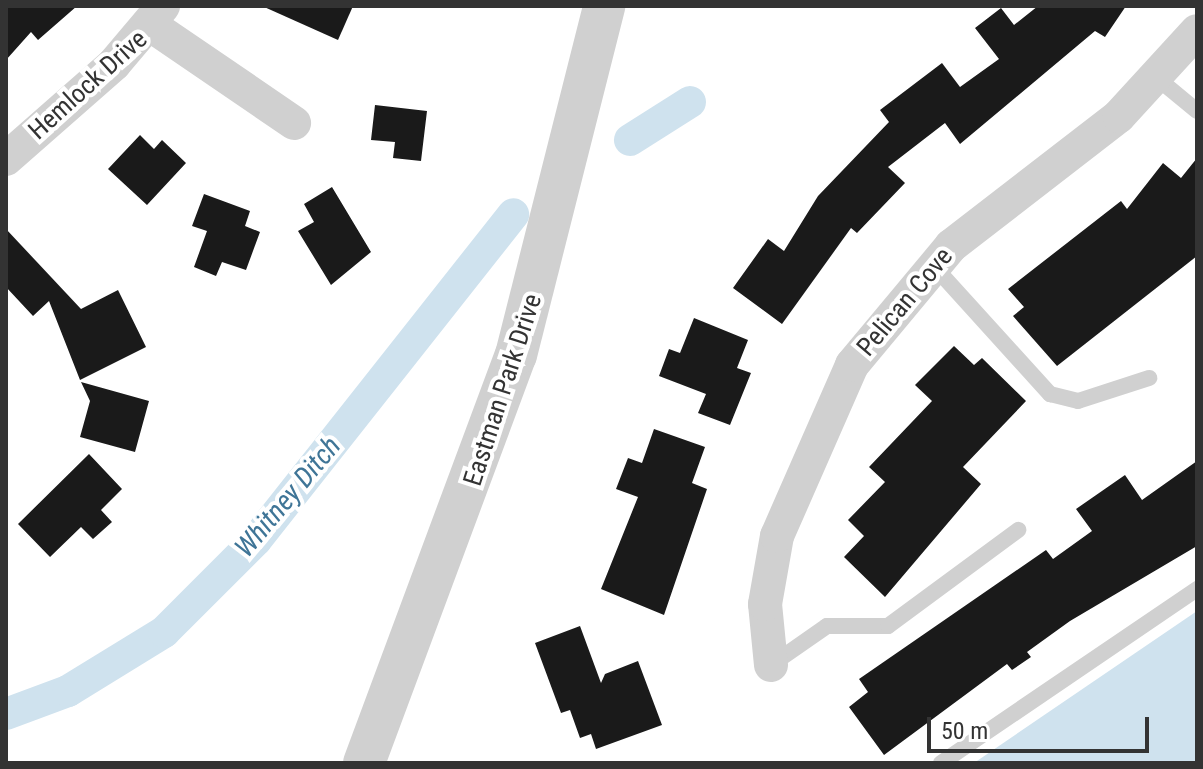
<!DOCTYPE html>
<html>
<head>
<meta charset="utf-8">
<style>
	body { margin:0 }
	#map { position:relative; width:1203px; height:769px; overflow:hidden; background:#fff; font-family:"Roboto Condensed",sans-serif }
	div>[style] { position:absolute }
	.water>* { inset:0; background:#cfe2ee }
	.canal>* { height:32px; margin:-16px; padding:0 16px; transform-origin:16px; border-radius:16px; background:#cfe2ee }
	.building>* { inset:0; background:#1a1a1a }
	.service>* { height:16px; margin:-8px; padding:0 8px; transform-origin:8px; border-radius:8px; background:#d0d0d0 }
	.minor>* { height:34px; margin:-17px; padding:0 17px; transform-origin:17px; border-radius:17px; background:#d0d0d0 }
	.tertiary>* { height:42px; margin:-21px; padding:0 21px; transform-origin:21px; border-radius:21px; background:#d0d0d0 }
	span { translate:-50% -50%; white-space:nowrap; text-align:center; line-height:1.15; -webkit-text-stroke:8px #fff; paint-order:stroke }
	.street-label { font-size:26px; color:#333 }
	.water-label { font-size:28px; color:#3f7597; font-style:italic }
	.frame { position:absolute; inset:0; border:8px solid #333; pointer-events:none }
	.scale { position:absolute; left:927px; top:717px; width:222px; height:36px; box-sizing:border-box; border:4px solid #333; border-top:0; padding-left:10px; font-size:24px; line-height:28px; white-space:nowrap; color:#333; -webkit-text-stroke:6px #fff; paint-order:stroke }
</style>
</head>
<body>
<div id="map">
	<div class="water">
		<i style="clip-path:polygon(1197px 611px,1197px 763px,974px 763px)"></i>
	</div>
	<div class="canal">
		<i style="left:630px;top:140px;width:71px;rotate:-32.3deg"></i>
		<i style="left:6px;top:714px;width:66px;rotate:-20.4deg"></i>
		<i style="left:68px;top:691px;width:113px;rotate:-31.6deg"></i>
		<i style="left:164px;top:632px;width:130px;rotate:-45deg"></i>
		<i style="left:256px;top:540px;width:415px;rotate:-51.7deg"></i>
	</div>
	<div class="building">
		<i style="clip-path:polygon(6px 6px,77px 6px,38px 40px,31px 32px,6px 60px)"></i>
		<i style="clip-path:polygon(262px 6px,353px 6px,338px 40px)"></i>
		<i style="clip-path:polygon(1038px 6px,1126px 6px,1105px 37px,1095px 31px,960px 144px,945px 123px,888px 167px,905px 183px,857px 233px,851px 228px,782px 324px,733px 288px,768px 239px,784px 251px,818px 196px,889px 122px,880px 110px,942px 63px,960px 87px,999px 59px,975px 28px,1001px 8px,1014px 25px)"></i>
		<i style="clip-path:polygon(375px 105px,427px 111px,421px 161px,393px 158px,395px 142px,371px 140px)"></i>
		<i style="clip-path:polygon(140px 135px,154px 149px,162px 140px,186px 163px,147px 205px,108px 169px)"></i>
		<i style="clip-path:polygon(1197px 158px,1197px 256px,1057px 366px,1013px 316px,1024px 307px,1008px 289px,1121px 201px,1127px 209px,1163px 163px,1181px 178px)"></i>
		<i style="clip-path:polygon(332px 187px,371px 252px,331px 285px,298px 231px,314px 222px,304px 204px)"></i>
		<i style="clip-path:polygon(204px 194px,250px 211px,245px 226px,260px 232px,246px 270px,222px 262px,216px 276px,194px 267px,207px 231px,192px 226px)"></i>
		<i style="clip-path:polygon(6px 229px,81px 309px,118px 290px,146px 347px,80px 380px,49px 301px,33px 316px,6px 287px)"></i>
		<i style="clip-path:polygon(694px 318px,748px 340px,737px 368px,751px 373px,730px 425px,698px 413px,706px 394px,659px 376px,669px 349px,680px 353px)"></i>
		<i style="clip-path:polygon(954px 346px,974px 365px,982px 358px,1026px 401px,963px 467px,981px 484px,885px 597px,844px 557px,864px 536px,848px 520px,885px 482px,869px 467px,932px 401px,915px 385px)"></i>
		<i style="clip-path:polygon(81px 382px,149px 401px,135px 452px,80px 437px,90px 401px)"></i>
		<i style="clip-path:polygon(654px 429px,705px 447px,692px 483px,707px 489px,664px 615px,601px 589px,638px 497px,616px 489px,628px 458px,642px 463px)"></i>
		<i style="clip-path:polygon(89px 454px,122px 489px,101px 510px,112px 522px,93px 539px,81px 527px,50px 557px,18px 524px)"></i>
		<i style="clip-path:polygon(1197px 461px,1197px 546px,1070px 621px,1027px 652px,1031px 657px,1012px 670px,1007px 664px,884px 755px,849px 707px,868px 692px,859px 679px,1046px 550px,1053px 559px,1092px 531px,1076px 509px,1125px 475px,1142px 500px)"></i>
		<i style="clip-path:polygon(580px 626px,601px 683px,605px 674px,638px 661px,662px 725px,596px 749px,591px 734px,580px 738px,570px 710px,561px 713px,535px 643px)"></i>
	</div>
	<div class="service">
		<i style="left:1157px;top:78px;width:52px;rotate:39.5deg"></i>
		<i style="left:932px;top:264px;width:176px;rotate:47.8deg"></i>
		<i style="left:1050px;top:394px;width:29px;rotate:14deg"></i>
		<i style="left:1078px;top:401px;width:75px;rotate:-17.9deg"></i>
		<i style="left:771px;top:665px;width:68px;rotate:-34.9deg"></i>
		<i style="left:827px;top:626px;width:61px"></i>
		<i style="left:888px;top:626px;width:162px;rotate:-36.4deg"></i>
		<i style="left:941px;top:763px;width:310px;rotate:-34.2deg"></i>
	</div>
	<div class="minor">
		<i style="left:152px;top:26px;width:172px;rotate:34.3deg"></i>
		<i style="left:6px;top:159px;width:144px;rotate:-41.3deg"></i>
		<i style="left:114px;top:64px;width:76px;rotate:-49.8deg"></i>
		<i style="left:771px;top:665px;width:61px;rotate:-95.6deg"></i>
		<i style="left:765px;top:604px;width:69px;rotate:-80deg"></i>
		<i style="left:777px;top:536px;width:187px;rotate:-66.3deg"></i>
		<i style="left:852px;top:365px;width:155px;rotate:-50.2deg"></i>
		<i style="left:951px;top:246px;width:212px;rotate:-37.7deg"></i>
		<i style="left:1119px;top:116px;width:115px;rotate:-47.5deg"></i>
	</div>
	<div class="tertiary">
		<i style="left:364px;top:763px;width:435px;rotate:-69.6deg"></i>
		<i style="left:516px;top:355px;width:360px;rotate:-75.8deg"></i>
	</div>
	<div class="street-label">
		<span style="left:88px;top:85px;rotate:-42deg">Hemlock Drive</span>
		<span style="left:905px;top:302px;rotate:-50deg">Pelican Cove</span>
		<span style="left:503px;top:390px;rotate:-72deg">Eastman Park Drive</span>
	</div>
	<div class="water-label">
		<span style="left:288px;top:497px;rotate:-50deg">Whitney Ditch</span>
	</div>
	<div class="frame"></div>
	<div class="scale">50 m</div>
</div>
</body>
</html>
